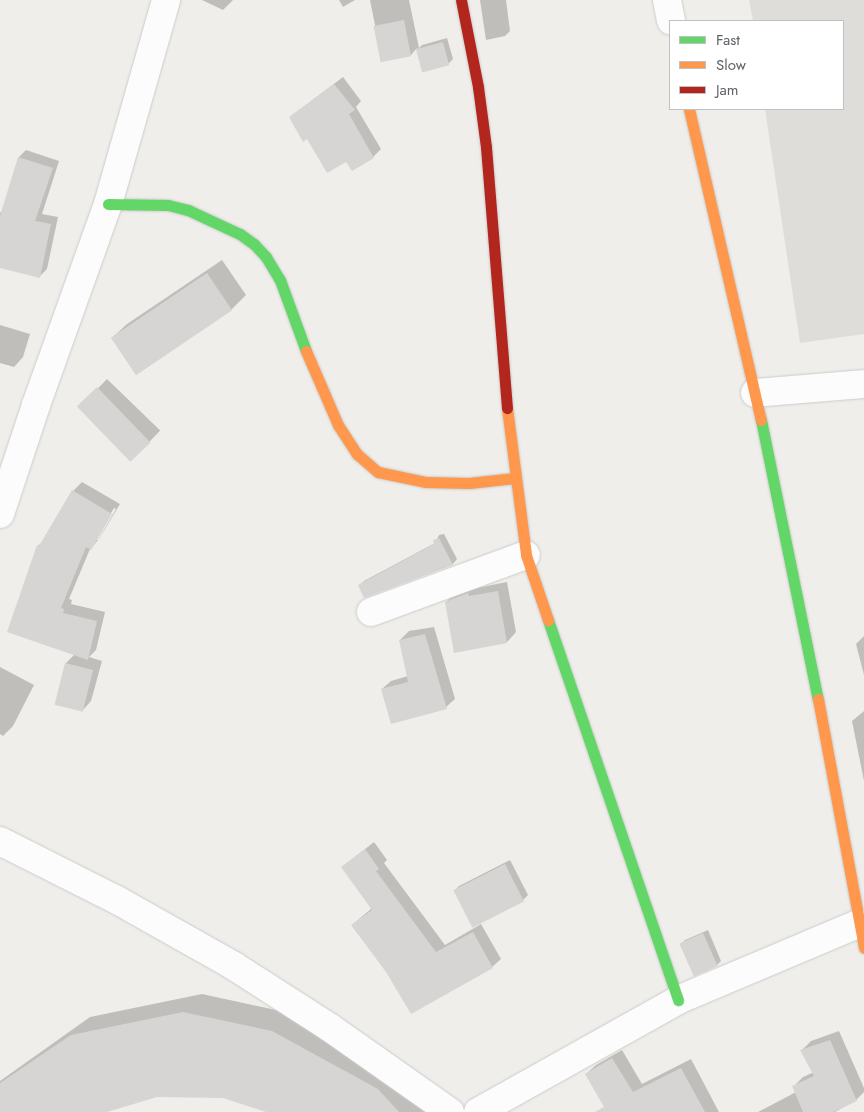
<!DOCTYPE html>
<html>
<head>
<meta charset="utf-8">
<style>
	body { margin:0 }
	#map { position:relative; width:864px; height:1112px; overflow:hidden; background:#efeeea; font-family:Jost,sans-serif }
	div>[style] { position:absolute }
	.industrial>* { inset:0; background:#dfddda }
	.shadow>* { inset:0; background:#0003; transform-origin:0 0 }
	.building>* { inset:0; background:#d6d5d3; transform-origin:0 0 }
	.roads { filter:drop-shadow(0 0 1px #cbcccc) drop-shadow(0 0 1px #cbcccc) }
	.street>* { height:28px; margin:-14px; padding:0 14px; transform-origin:14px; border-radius:14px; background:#fdfcfc }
	.fast>* { height:11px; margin:-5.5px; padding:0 5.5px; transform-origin:5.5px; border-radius:5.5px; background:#63d668 }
	.slow>* { height:11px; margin:-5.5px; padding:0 5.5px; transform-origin:5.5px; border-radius:5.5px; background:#ff974d }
	.jam>* { height:11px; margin:-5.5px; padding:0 5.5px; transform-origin:5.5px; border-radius:5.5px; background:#b3261e }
	span { translate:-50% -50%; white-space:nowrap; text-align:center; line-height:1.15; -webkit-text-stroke:4px #fff; paint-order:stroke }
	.legend { position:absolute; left:669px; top:20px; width:175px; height:90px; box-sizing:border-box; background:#fff; border:1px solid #bfc1c3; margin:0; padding:6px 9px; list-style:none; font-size:15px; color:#5f6368 }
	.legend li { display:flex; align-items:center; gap:10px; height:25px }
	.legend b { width:25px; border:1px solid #bfc1c3 }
</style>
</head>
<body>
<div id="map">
	<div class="industrial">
		<i style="clip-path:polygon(749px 0,864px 0,864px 334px,800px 343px,765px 109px,843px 109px,843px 21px,753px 21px)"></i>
	</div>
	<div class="shadow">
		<i style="clip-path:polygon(202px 0,233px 0,223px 10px)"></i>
		<i style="clip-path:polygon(339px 0,355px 0,343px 7px)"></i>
		<i style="clip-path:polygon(370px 0,409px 0,419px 48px,422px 45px,447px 38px,453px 59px,448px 64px,423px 71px,417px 48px,411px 55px,382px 60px)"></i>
		<i style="clip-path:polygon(480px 0,506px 0,510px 31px,505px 36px,486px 40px)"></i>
		<i style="clip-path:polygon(343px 77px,361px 101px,356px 107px,381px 149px,373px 157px,352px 169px,347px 161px,308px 138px,290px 117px)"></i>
		<i style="clip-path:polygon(26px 150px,59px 161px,42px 214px,58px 217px,47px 269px,40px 276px,0 267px,0 213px,4px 209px,19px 157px)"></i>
		<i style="clip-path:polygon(222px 260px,246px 295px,232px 309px,137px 374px,112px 338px,127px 324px)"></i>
		<i style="clip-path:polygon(0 325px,30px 334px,23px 357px,14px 367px,0 363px)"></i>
		<i style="left:107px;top:379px;width:74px;height:40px;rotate:44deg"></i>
		<i style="clip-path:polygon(evenodd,82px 482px,120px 504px,99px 539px,90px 549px,69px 599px,72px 600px,71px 604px,105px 612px,96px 650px,89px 657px,102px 661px,91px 701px,82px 711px,66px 663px,75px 654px,38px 546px,45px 539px,73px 491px,82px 482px,114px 508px,116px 509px,98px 540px,95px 540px,114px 508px)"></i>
		<i style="clip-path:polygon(444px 534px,457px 559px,453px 564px,365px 597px,359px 586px,364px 581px,435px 543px,439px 535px)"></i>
		<i style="clip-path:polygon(507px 582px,516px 632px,507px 642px,446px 602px,456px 592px)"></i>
		<i style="clip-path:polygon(434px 627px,455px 699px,446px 707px,382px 689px,391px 681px,408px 676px,400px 640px,409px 631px)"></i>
		<i style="clip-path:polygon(864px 636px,864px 675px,856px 644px)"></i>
		<i style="clip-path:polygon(0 667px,34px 685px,13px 726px,3px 736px,0 734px)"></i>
		<i style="clip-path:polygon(864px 711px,864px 781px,852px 721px)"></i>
		<i style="clip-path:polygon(374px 842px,387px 860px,384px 863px,445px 945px,481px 924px,501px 959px,492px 967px,412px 1013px,387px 971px,352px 925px,372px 908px,342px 867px)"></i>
		<i style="clip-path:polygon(510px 860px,528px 895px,523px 900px,455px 890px,459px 886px)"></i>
		<i style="clip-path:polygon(708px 930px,721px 961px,717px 965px,680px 945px,685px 940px)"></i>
		<i style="clip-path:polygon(202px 994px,290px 1013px,434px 1112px,270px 1112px,224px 1096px,157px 1096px,102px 1112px,0 1112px,0 1081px,90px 1017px)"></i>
		<i style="clip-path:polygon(839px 1031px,864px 1088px,864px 1092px,856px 1100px,835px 1112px,758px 1112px,796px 1092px,793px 1087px,803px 1077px,814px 1072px,802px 1050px,811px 1041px)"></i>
		<i style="clip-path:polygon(622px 1050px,642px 1084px,691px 1059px,719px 1112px,608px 1112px,586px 1074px,596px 1065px)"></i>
	</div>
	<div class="building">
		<i style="left:404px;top:20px;width:37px;height:31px;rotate:79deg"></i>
		<i style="left:443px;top:42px;width:24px;height:28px;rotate:75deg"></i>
		<i style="clip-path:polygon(334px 84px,355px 110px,349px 114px,374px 158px,352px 171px,346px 162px,327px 173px,307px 139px,303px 142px,289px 117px)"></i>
		<i style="clip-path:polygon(18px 157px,53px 168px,35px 221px,51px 224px,40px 278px,0 268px,0 216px)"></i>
		<i style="left:207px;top:273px;width:45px;height:116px;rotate:56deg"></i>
		<i style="left:97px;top:387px;width:77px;height:28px;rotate:46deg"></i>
		<i style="clip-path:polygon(72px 490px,112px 514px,91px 550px,86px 547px,61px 608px,64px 609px,63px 613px,97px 621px,88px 660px,7px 632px,37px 545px,39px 546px)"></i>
		<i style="clip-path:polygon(439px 538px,453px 565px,364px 598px,358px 585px,434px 544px,433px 540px)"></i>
		<i style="clip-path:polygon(498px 591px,507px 643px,454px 653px,445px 602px,468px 593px,469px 596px)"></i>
		<i style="clip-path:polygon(425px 634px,447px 709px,391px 724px,381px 689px,408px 682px,399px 640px)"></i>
		<i style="left:65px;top:663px;width:29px;height:43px;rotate:14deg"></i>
		<i style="clip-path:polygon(365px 849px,379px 869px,376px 871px,436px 952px,473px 932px,493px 968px,411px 1014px,386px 972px,351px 925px,372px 910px,341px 867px)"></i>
		<i style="left:505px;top:864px;width:42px;height:58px;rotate:63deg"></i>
		<i style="left:703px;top:933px;width:36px;height:26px;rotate:66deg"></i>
		<i style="clip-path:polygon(183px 1012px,272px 1031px,378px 1089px,399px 1112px,266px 1112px,223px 1098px,157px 1097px,107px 1112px,0 1112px,0 1083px,71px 1035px)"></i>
		<i style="clip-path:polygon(830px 1040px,857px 1101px,833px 1112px,803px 1112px,792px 1086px,814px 1076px,800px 1050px)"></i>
		<i style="clip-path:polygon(612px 1058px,633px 1092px,681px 1068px,705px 1112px,595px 1112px,604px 1107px,585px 1074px)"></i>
	</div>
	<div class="roads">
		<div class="street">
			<i style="left:667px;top:0;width:21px;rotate:79deg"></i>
			<i style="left:755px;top:393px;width:109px;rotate:-4.7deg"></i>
			<i style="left:0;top:514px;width:115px;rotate:-71.7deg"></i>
			<i style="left:36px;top:405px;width:214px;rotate:-70.3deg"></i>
			<i style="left:108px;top:204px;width:212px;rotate:-74.1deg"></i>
			<i style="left:371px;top:612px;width:165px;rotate:-20.2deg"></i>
			<i style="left:0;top:841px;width:131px;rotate:26.8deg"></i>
			<i style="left:117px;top:900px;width:134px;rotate:29.4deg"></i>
			<i style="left:234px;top:966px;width:113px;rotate:32.7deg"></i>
			<i style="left:329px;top:1027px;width:148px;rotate:35.1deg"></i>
			<i style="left:478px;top:1112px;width:229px;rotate:-29.2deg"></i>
			<i style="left:678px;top:1000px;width:195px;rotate:-22.9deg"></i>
		</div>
		<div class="fast">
			<i style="left:108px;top:204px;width:60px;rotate:1deg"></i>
			<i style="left:168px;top:205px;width:21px;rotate:14deg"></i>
			<i style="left:188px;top:210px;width:57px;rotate:24.8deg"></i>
			<i style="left:240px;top:234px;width:17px;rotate:36deg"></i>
			<i style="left:254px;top:244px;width:18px;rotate:47deg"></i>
			<i style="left:266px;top:257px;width:27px;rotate:59deg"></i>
			<i style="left:280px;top:280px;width:76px;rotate:69.9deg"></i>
			<i style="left:761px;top:420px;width:285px;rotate:78.5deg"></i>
			<i style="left:548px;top:620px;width:402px;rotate:71.1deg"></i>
		</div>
		<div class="slow">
			<i style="left:689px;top:109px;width:319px;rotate:77deg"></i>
			<i style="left:306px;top:351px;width:81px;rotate:66.6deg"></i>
			<i style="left:338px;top:425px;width:35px;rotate:57deg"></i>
			<i style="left:357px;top:454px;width:28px;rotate:41deg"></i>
			<i style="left:378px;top:472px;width:48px;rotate:12deg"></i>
			<i style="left:425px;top:482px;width:44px;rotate:1.3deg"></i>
			<i style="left:469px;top:483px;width:46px;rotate:-6.2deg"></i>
			<i style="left:507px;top:408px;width:148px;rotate:82.6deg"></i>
			<i style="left:526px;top:555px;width:69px;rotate:71.3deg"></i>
			<i style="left:818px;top:699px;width:253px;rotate:79.5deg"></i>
		</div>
		<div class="jam">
			<i style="left:461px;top:0;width:89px;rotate:78.9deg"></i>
			<i style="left:478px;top:87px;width:61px;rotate:82.4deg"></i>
			<i style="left:486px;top:147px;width:262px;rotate:85.4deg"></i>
		</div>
	</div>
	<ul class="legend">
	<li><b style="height:6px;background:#63d668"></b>Fast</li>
	<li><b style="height:6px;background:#ff974d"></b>Slow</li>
	<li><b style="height:6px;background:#b3261e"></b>Jam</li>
	</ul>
</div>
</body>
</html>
